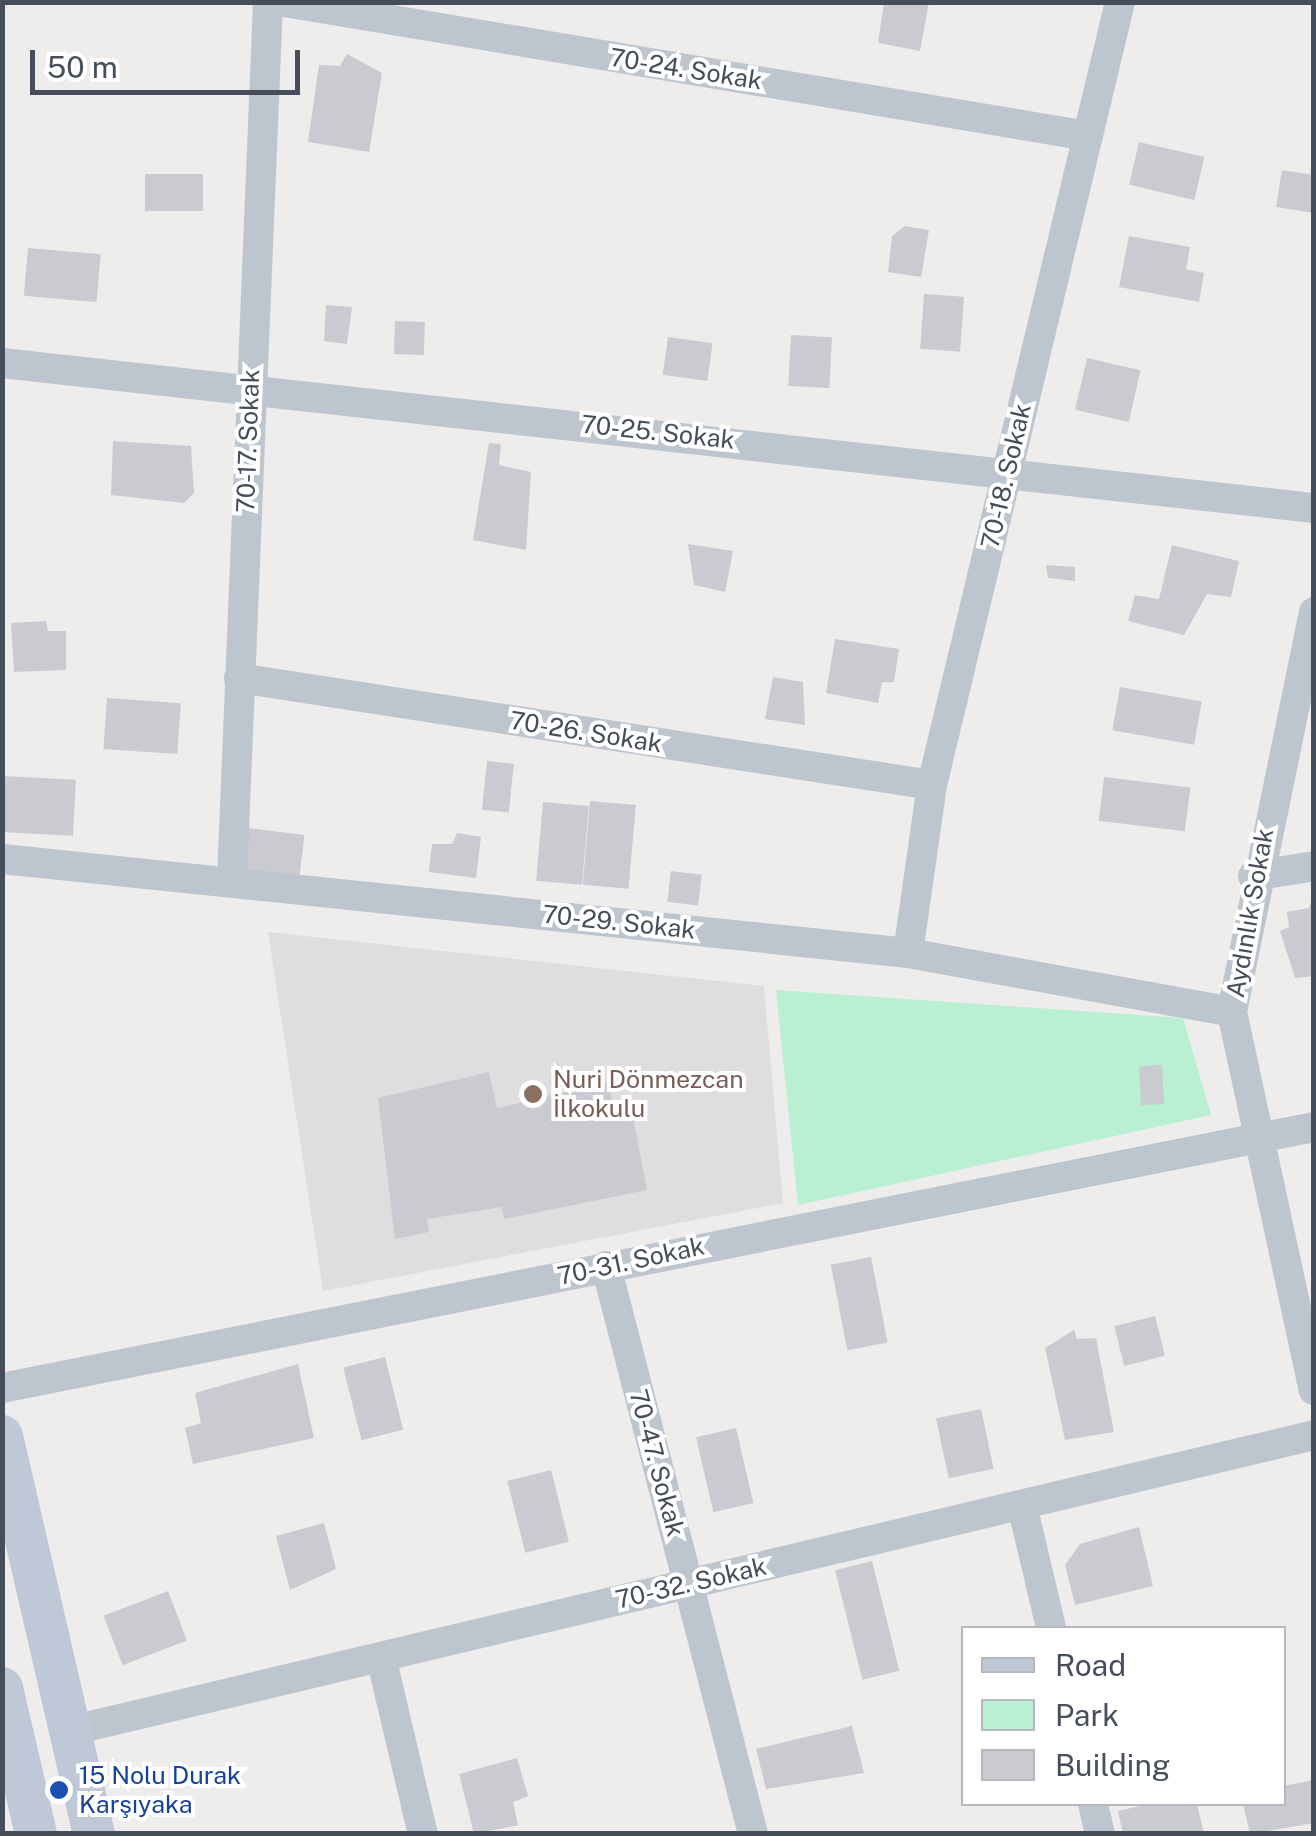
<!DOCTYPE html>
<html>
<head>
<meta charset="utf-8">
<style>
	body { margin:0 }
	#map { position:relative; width:1316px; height:1836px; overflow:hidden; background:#efecec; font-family:"Public Sans",sans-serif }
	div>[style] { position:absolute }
	.education>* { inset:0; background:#e0ddde }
	.green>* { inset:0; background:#b9efd2 }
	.building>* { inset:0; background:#c9cbd1; transform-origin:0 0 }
	.street>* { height:30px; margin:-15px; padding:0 15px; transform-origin:15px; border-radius:15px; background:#bdc6cf }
	.secondary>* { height:42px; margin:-21px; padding:0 21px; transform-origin:21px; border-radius:21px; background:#bec8d6 }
	.dots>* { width:28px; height:28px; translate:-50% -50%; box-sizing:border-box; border:5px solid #fff; border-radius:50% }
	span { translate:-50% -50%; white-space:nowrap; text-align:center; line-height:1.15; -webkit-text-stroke:8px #fff; paint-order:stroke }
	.street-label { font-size:25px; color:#454e5a }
	.education-label { font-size:25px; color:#785e54 }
	.left { translate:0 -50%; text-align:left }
	.transit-label { font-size:25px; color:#164399 }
	.frame { position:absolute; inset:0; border:5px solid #454e5a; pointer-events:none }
	.legend { position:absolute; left:961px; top:1626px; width:325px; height:180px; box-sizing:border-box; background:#fff; border:2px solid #b5b8bd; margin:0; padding:12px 18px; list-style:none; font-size:30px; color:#454e5a }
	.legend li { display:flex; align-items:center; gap:20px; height:50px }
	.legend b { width:50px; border:2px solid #b5b8bd }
	.scale { position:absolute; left:30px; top:50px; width:270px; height:45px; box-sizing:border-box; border:5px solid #454e5a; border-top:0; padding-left:12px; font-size:30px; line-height:35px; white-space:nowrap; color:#454e5a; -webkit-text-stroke:8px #fff; paint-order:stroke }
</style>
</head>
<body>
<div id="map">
	<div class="education">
		<i style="clip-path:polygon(268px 932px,764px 986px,783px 1203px,323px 1291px)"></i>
	</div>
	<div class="green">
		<i style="clip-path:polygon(776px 990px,1183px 1018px,1211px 1115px,798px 1205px)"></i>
	</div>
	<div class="building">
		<i style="clip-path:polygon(884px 2px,929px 2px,920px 51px,878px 43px)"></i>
		<i style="clip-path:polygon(347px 54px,382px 73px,369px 152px,308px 142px,319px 65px,340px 66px)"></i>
		<i style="left:1139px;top:142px;width:67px;height:44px;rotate:13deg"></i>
		<i style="clip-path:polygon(1282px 170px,1314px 175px,1314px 213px,1276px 207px)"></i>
		<i style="left:145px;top:174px;width:58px;height:37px"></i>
		<i style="clip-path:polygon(905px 226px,929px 230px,921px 277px,888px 272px,892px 236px)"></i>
		<i style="clip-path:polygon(1129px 236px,1190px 247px,1186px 269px,1204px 273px,1199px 302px,1119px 287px)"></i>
		<i style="left:28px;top:248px;width:73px;height:48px;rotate:5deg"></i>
		<i style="left:924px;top:294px;width:40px;height:55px;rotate:4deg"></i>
		<i style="clip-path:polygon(326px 305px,352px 307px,347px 344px,324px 341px)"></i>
		<i style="left:395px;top:321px;width:30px;height:33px;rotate:2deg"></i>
		<i style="left:791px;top:335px;width:41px;height:51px;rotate:3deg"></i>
		<i style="left:668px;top:337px;width:45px;height:38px;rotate:8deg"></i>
		<i style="left:1087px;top:358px;width:55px;height:53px;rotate:13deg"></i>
		<i style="clip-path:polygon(113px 441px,191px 446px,194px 493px,184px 503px,111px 495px)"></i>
		<i style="clip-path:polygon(489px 443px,501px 444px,499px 465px,531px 472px,526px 550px,473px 540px)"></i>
		<i style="clip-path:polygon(688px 544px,733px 551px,725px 592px,694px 585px)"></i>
		<i style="clip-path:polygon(1172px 545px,1239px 561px,1231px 597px,1207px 594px,1184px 635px,1128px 621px,1135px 595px,1159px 599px)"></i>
		<i style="clip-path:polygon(1046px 565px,1075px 567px,1075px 581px,1048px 578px)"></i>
		<i style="clip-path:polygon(46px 621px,48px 631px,66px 631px,66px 670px,14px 672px,11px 623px)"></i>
		<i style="clip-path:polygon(835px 639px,899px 649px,894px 682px,882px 682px,878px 703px,826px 693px)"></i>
		<i style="clip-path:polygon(773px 677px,803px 682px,805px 725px,765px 719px)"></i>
		<i style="left:1120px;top:687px;width:83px;height:44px;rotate:10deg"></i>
		<i style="left:107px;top:698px;width:74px;height:51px;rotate:4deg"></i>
		<i style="left:487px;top:761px;width:27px;height:49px;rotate:6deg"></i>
		<i style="left:2px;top:776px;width:74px;height:56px;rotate:3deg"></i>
		<i style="left:1104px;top:777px;width:87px;height:44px;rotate:7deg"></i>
		<i style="left:590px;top:801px;width:46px;height:84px;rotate:5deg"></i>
		<i style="left:543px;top:802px;width:46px;height:79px;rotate:5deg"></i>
		<i style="left:240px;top:827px;width:65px;height:42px;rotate:7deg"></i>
		<i style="clip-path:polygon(457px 833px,481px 837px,476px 878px,429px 872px,432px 844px,452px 844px)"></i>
		<i style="left:671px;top:871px;width:31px;height:31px;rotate:7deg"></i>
		<i style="clip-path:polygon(1314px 895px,1314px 976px,1295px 978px,1280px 931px,1289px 927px,1287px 912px,1309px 908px)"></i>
		<i style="left:1162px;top:1065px;width:39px;height:23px;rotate:87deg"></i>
		<i style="clip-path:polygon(489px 1072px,497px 1108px,608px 1082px,616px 1119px,633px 1117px,647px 1190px,504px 1219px,502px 1207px,427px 1219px,429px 1232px,395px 1239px,378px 1098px)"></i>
		<i style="left:871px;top:1257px;width:87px;height:41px;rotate:79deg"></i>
		<i style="left:1155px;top:1316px;width:41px;height:42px;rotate:76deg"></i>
		<i style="clip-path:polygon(1074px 1330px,1077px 1339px,1096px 1338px,1114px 1432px,1065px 1440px,1045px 1348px)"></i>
		<i style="left:385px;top:1357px;width:75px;height:43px;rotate:76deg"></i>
		<i style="clip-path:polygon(298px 1364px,314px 1438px,193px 1464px,185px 1428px,201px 1423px,195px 1393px)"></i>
		<i style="left:981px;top:1409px;width:61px;height:46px;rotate:78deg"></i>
		<i style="left:736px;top:1428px;width:77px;height:41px;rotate:77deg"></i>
		<i style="left:551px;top:1470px;width:74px;height:45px;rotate:76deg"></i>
		<i style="clip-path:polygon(324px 1523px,336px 1569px,290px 1590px,276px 1536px)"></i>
		<i style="clip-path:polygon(1139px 1527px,1153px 1586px,1075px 1605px,1065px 1565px,1080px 1544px)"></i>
		<i style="left:872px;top:1561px;width:113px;height:38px;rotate:76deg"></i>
		<i style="left:168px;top:1591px;width:53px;height:69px;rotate:69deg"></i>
		<i style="clip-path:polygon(852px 1726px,864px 1773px,766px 1789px,756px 1749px)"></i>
		<i style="clip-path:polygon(517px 1758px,528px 1796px,513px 1802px,518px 1825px,474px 1834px,459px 1774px)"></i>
		<i style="clip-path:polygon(1314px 1780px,1314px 1823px,1250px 1834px,1243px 1804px,1284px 1804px,1284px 1786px)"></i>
		<i style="clip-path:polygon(1148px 1804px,1197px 1804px,1204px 1834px,1123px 1834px,1118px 1811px)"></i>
	</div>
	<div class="street">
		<i style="left:284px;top:2px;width:815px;rotate:9.46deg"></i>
		<i style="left:2px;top:363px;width:1320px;rotate:6.31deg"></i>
		<i style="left:1314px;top:612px;width:408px;rotate:101.6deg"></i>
		<i style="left:1232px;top:1012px;width:387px;rotate:77.8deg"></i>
		<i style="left:239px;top:678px;width:701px;rotate:8.78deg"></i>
		<i style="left:2px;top:859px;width:911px;rotate:5.92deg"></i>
		<i style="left:908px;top:953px;width:329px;rotate:10.3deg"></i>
		<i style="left:1253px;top:876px;width:62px;rotate:-9.3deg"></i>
		<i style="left:232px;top:880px;width:879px;rotate:-87.65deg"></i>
		<i style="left:908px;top:953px;width:170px;rotate:-81.9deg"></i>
		<i style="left:932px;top:785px;width:805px;rotate:-76.5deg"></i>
		<i style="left:606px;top:1266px;width:587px;rotate:75.49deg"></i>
		<i style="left:2px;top:1388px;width:1338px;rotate:-11.25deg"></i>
		<i style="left:1022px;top:1505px;width:126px;rotate:76.7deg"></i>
		<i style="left:381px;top:1657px;width:182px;rotate:76.7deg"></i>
		<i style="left:69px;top:1731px;width:1280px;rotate:-13.37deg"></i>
		<i style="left:1093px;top:1804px;width:31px;rotate:77deg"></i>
	</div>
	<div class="secondary">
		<i style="left:2px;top:1436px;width:408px;rotate:77deg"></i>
		<i style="left:2px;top:1688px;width:150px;rotate:76.9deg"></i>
	</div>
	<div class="dots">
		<i style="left:533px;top:1094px;background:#8d6e63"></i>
		<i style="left:59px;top:1790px;background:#1a4fb4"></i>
	</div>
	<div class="street-label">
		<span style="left:686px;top:69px;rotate:9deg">70-24. Sokak</span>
		<span style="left:658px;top:432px;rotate:6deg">70-25. Sokak</span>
		<span style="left:248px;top:441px;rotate:-88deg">70-17. Sokak</span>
		<span style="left:1006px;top:476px;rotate:-77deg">70-18. Sokak</span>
		<span style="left:586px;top:732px;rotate:9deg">70-26. Sokak</span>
		<span style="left:1250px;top:913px;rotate:-80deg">Aydınlık Sokak</span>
		<span style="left:619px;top:922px;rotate:6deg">70-29. Sokak</span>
		<span style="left:631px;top:1261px;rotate:-12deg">70-31. Sokak</span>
		<span style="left:657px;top:1463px;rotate:75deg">70-47. Sokak</span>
		<span style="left:691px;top:1583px;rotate:-13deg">70-32. Sokak</span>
	</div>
	<div class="education-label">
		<span class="left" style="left:553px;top:1094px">Nuri Dönmezcan<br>İlkokulu</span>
	</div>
	<div class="transit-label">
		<span class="left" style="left:79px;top:1790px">15 Nolu Durak<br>Karşıyaka</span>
	</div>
	<div class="frame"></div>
	<ul class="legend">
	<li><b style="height:12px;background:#bec8d6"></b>Road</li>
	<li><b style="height:28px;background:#b9efd2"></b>Park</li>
	<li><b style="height:28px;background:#c9cbd1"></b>Building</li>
	</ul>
	<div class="scale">50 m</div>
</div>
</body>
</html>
